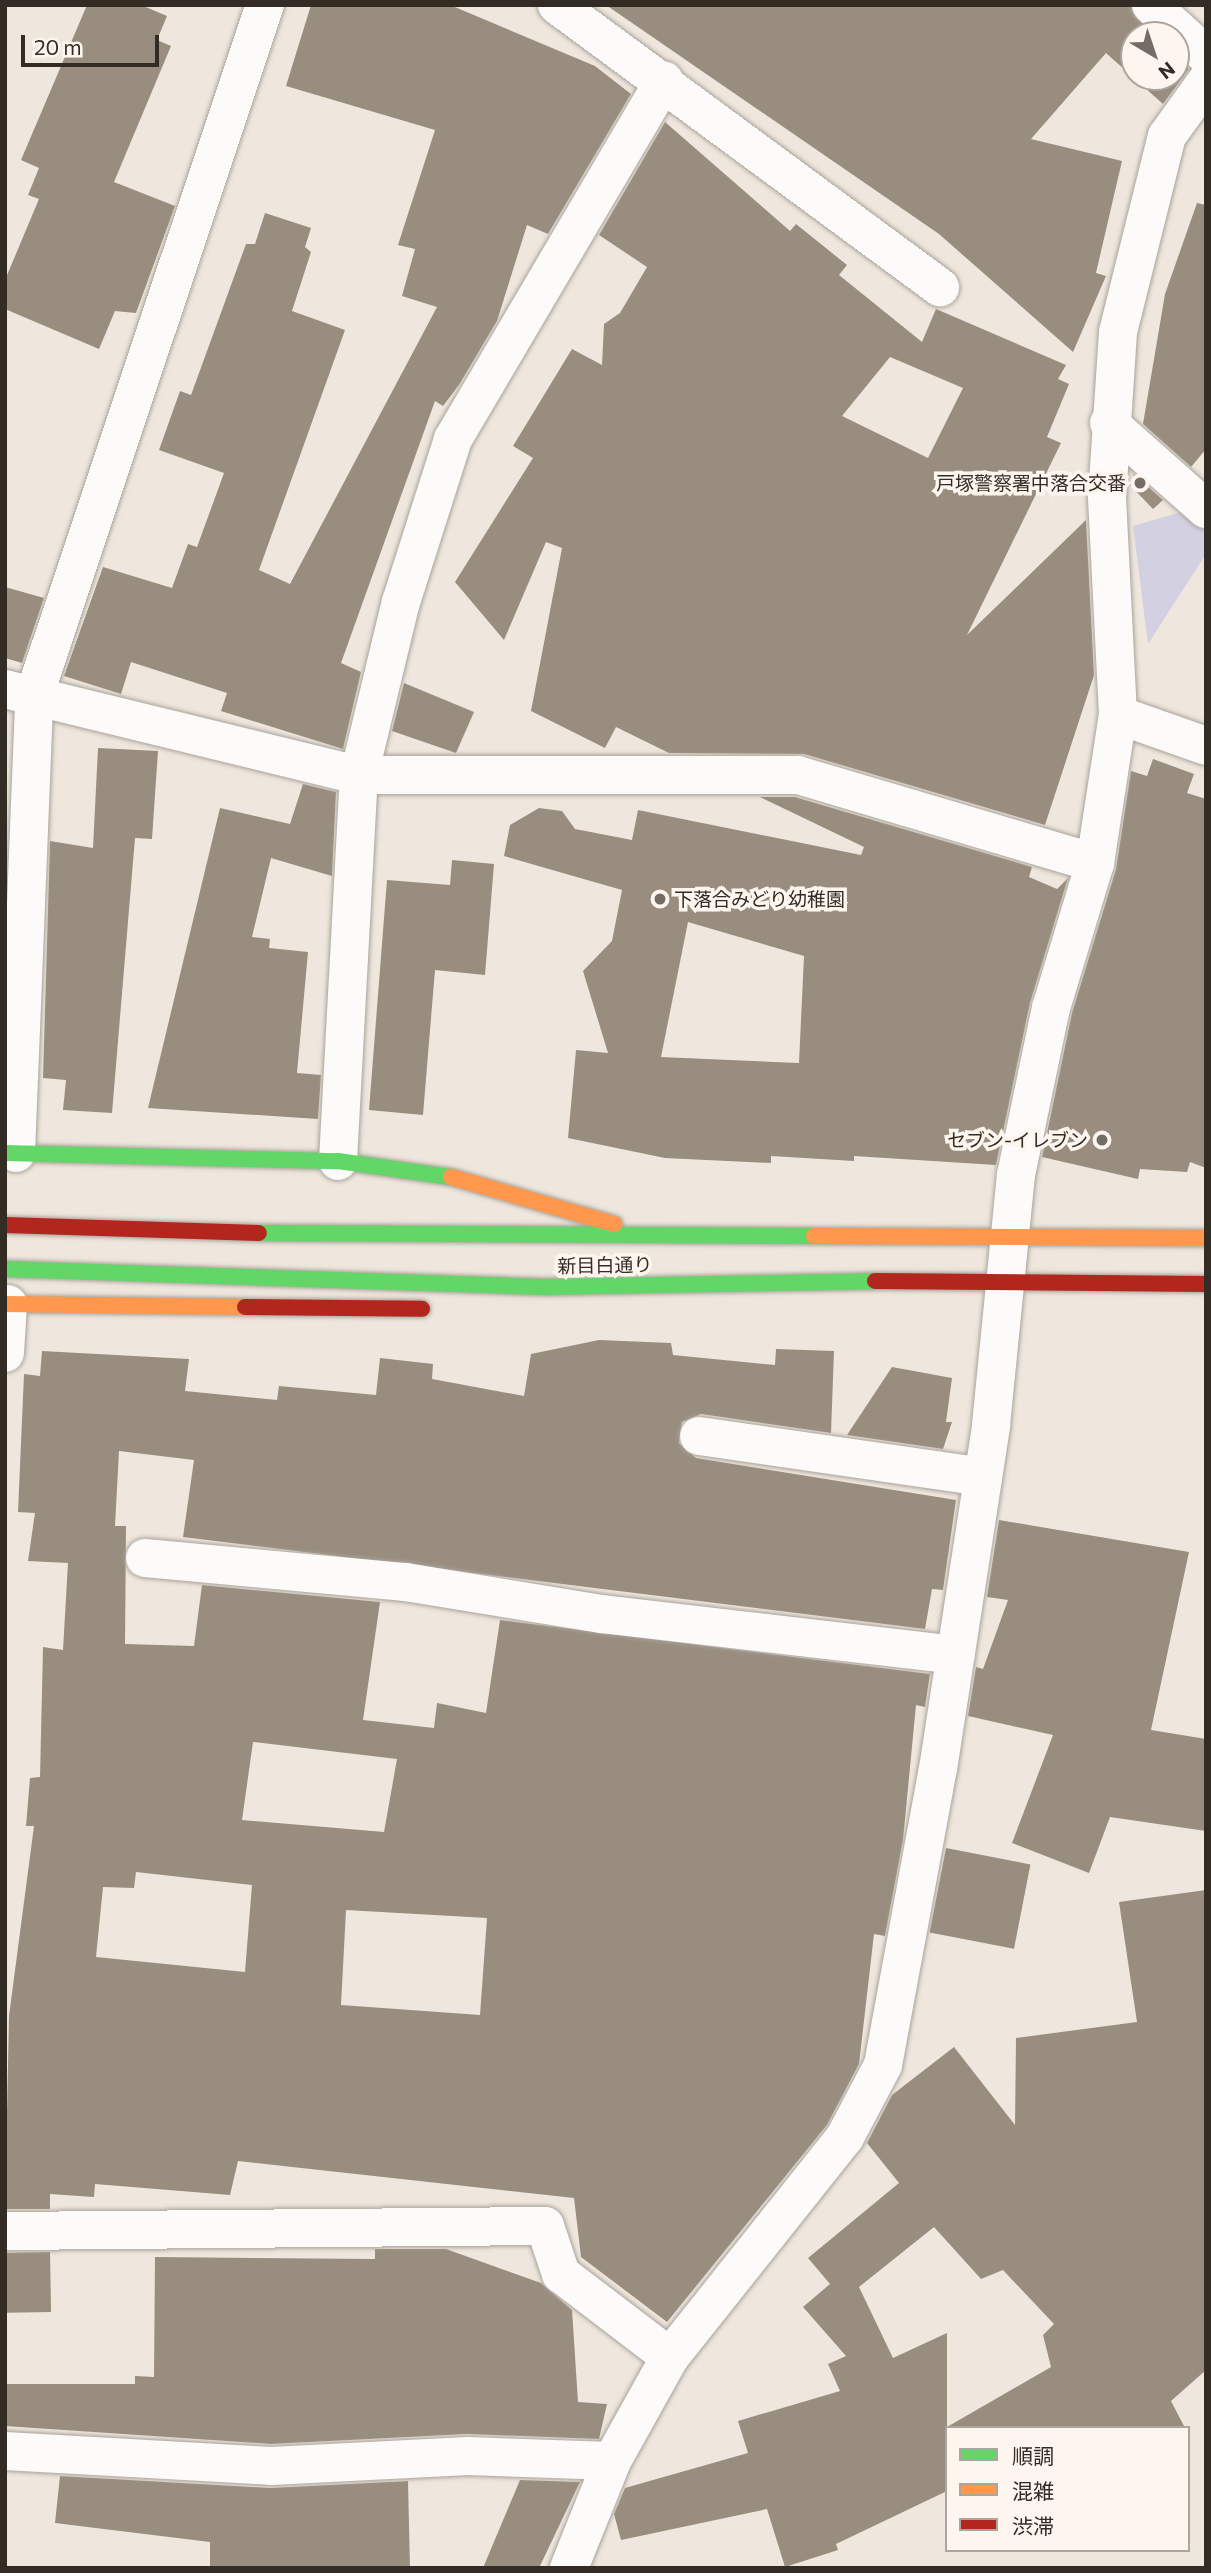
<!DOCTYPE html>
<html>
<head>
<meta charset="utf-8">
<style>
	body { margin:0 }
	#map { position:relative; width:1211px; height:2573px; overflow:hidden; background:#efe7dd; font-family:Commissioner,"Noto Sans JP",sans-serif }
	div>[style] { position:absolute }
	.green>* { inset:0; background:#d3d0e2 }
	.building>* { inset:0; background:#988d7e; transform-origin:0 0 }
	.roads { filter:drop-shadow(0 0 2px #a9a39b) drop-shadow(0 0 2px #a9a39b) }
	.street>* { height:38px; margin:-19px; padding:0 19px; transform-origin:19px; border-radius:19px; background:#fdfbfa }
	.fast>* { height:16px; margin:-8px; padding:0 8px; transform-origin:8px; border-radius:8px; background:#63d668 }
	.slow>* { height:16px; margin:-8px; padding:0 8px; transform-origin:8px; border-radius:8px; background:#ff974d }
	.jam>* { height:16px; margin:-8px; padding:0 8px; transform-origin:8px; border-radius:8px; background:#b3261e }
	.dots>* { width:19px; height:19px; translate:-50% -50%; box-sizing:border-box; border:4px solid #fdf6ef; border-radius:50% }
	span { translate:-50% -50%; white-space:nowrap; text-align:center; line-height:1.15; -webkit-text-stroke:7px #fdf6ef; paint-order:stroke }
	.poi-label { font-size:19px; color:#322c25 }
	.right { translate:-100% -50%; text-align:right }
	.left { translate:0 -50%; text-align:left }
	.street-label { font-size:19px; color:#322c25 }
	.frame { position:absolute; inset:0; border:7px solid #322c25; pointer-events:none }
	.legend { position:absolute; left:945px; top:2426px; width:245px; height:126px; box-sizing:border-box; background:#fdf6ef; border:2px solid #aca59e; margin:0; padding:9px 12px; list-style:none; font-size:21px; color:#322c25 }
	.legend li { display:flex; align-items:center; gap:14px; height:35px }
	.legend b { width:35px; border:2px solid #aca59e }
	.north { position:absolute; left:1120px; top:21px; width:70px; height:70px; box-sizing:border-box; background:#fdf6ef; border:2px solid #aca59e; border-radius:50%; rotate:141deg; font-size:19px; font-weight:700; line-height:28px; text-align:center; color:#322c25 }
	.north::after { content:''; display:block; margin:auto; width:24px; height:32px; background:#746d65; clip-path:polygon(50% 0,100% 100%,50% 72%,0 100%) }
	.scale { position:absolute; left:21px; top:35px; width:138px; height:32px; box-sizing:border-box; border:4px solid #322c25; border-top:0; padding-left:9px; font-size:21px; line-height:24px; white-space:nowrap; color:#322c25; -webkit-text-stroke:5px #fdf6ef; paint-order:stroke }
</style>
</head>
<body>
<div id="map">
	<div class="green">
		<i style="clip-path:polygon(1188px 510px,1206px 527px,1206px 554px,1148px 644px,1133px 526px)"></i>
	</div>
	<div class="building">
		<i style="clip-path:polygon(87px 5px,141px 5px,167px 16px,157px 40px,171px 46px,114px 182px,175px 206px,136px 313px,115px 311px,99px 349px,5px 309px,5px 280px,39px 199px,28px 195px,39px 168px,21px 160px)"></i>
		<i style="clip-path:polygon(311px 5px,450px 5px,595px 66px,631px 94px,548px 234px,527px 225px,497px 321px,459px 385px,443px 406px,435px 401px,341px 663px,361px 672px,343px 749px,221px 711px,227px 693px,131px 662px,121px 694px,64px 676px,103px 567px,172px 588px,188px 544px,197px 547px,224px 473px,159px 450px,180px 391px,191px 395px,246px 244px,255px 244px,265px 213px,311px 228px,305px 247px,311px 252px,292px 311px,345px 330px,259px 570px,290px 584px,437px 307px,402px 296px,415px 249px,398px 245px,435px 130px,286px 86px)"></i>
		<i style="clip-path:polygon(606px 5px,1130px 5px,1151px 35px,1134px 35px,1134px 77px,1176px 77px,1176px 57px,1189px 69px,1163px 104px,1106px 53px,1031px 139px,1122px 161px,1096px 273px,1106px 276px,1073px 352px,939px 234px)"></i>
		<i style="clip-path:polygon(evenodd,665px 122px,790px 231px,796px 224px,847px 265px,839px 275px,922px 342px,936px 309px,1066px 365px,1058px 379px,1069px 384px,1047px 437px,1061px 443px,967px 635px,1086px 520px,1094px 675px,1045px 825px,804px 754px,669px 753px,616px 727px,605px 748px,531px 711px,562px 548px,546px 542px,504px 640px,455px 582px,533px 458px,513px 446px,572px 349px,602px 365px,604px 324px,620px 313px,647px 267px,599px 235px,665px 122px,890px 357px,963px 388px,928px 458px,842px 416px,890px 357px)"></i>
		<i style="clip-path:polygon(1197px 203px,1206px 205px,1206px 449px,1191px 467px,1143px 424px,1165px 294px)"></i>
		<i style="clip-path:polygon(1134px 474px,1163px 500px,1153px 509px,1130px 485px)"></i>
		<i style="clip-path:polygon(5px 587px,44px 598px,22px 663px,5px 658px)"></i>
		<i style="clip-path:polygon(404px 683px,474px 712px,456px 753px,392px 731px)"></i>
		<i style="clip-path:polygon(98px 748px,158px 751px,152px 839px,135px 838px,112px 1113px,63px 1110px,66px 1080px,43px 1078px,50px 841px,93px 848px)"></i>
		<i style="clip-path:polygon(1153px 759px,1194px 774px,1187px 793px,1206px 799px,1206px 1168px,1190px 1162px,1187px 1172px,1140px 1169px,1138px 1179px,1042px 1157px,1072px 1013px,1116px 869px,1131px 771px,1147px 776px)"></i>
		<i style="clip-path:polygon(303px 784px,336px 792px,332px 876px,271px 858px,252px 937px,270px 939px,269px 948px,308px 952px,297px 1073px,321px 1075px,318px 1119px,148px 1108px,220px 808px,290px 824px)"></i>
		<i style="clip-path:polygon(evenodd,760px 797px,795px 797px,1032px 867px,1029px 877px,1057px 889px,1068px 878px,1030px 1003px,996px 1165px,854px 1156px,854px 1161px,771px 1156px,771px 1163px,665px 1158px,568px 1138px,576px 1050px,608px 1053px,583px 971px,612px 941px,622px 890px,504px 856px,510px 825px,539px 808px,562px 811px,575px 829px,632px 840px,638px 810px,861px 855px,864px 847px,760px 797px,688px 922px,804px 956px,799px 1063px,661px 1057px,688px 922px)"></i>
		<i style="clip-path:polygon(452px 860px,494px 864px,485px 975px,435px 970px,423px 1115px,369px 1110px,387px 880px,450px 885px)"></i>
		<i style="clip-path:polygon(evenodd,599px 1340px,671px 1343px,673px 1355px,775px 1365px,776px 1349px,834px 1351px,831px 1433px,701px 1414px,682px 1422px,679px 1443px,696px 1458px,956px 1500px,943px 1590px,932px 1589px,925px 1629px,183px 1537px,194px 1460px,119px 1451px,115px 1526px,126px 1526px,125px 1644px,194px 1646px,202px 1585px,380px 1602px,363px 1720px,434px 1728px,437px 1703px,486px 1713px,500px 1620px,930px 1674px,925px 1707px,916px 1705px,903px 1840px,885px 1936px,874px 1934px,859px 2064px,827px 2125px,667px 2322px,581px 2257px,574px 2198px,238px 2161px,230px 2195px,95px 2184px,94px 2197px,50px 2194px,50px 2209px,5px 2209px,9px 2016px,34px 1826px,26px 1826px,30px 1778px,40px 1777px,43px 1647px,63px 1650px,68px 1563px,28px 1561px,35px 1513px,18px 1512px,24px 1374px,40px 1376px,42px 1351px,189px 1359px,185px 1391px,277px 1400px,279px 1386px,376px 1395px,380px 1358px,433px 1364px,432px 1379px,524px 1396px,531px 1354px,599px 1340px,253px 1742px,397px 1759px,384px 1832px,242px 1820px,253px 1742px,599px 1340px,136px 1872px,252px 1885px,245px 1972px,96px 1957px,103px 1887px,134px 1888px,136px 1872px,599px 1340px,346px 1910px,487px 1918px,480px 2015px,341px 2005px,346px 1910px)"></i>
		<i style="clip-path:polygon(892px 1367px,952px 1378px,946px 1422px,952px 1422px,943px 1449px,847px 1435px)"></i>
		<i style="clip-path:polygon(999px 1520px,1189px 1552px,1151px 1730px,1206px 1739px,1206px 1831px,1110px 1817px,1089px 1873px,1012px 1843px,1053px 1735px,968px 1716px,976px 1667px,983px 1669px,1008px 1600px,987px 1597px)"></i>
		<i style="left:946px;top:1848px;width:86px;height:86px;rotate:11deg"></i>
		<i style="clip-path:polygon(evenodd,1206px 1890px,1206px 2370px,1171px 2401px,1185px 2428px,947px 2428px,947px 2491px,836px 2544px,838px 2550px,785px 2567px,767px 2509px,621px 2540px,614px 2514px,625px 2488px,748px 2453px,738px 2421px,840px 2391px,828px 2364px,846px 2356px,803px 2307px,830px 2284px,808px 2258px,899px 2183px,867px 2143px,892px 2095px,954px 2047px,1015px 2125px,1016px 2038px,1137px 2022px,1119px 1902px,1206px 1890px,934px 2227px,981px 2279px,1003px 2270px,1054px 2324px,1043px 2335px,1051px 2367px,947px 2427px,947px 2333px,893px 2358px,859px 2287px,934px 2227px)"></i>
		<i style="clip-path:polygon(375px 2249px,446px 2249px,541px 2283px,572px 2310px,578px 2402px,607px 2404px,599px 2439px,467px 2434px,271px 2444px,5px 2426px,5px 2384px,135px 2384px,135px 2376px,154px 2377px,155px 2257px,375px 2259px)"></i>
		<i style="left:50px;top:2252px;width:60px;height:45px;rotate:89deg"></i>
		<i style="clip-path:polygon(60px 2476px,270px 2488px,408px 2481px,410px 2568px,210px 2568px,210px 2542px,55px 2523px)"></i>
		<i style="clip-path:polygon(520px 2480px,580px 2482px,539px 2568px,483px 2568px)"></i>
	</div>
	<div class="roads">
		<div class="street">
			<i style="left:557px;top:5px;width:476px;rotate:36.4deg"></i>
			<i style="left:1151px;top:5px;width:74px;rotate:42.3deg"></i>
			<i style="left:1109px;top:423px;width:130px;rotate:41.6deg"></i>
			<i style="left:5px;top:689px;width:364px;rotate:13.7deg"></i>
			<i style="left:359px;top:775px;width:439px"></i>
			<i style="left:798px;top:775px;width:310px;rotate:16.5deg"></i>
			<i style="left:1118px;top:715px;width:93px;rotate:19.4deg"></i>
			<i style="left:16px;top:1153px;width:457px;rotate:-87.7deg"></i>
			<i style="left:34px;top:696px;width:729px;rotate:-71.52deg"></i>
			<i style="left:338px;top:1161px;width:387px;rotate:-86.9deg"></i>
			<i style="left:359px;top:775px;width:178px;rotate:-76.4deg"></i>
			<i style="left:401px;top:602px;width:171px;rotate:-72.3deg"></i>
			<i style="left:453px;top:439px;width:416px;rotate:-59.5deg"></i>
			<i style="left:5px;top:1353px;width:49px;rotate:-86.5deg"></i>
			<i style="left:699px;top:1436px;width:287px;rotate:8.2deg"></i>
			<i style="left:145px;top:1558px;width:262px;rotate:5.3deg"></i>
			<i style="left:406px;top:1582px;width:199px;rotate:9.3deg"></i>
			<i style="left:602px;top:1614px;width:356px;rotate:6.6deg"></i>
			<i style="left:5px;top:2231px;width:540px;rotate:-0.53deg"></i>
			<i style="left:545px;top:2226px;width:51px;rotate:71.6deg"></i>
			<i style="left:561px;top:2274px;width:137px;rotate:37.3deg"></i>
			<i style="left:5px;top:2451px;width:266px;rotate:3.2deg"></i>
			<i style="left:271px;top:2466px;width:197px;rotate:-2.9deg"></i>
			<i style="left:468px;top:2456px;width:144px;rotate:2deg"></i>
			<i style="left:569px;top:2568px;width:115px;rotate:-68.1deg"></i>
			<i style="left:612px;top:2461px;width:119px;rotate:-60.9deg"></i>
			<i style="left:670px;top:2357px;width:281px;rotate:-51.5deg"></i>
			<i style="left:845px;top:2137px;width:81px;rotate:-62.2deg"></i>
			<i style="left:883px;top:2065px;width:301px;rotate:-79.5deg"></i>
			<i style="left:938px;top:1769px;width:348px;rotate:-81.2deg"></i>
			<i style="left:991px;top:1425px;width:251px;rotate:-84.3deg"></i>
			<i style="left:1016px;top:1175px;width:171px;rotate:-78.2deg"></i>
			<i style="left:1051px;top:1008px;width:152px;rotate:-73.1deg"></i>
			<i style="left:1095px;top:863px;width:150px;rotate:-81.2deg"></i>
			<i style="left:1118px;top:715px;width:217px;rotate:-92.9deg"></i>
			<i style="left:1107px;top:498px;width:166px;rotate:-86.2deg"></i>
			<i style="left:1118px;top:332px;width:202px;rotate:-76deg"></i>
			<i style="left:1167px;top:136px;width:67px;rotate:-54.2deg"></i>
		</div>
		<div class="fast">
			<i style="left:5px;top:1153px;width:333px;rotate:1.4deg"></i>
			<i style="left:338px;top:1161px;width:114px;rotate:8.1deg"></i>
			<i style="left:259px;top:1233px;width:555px;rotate:0.31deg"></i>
			<i style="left:5px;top:1269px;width:539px;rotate:1.91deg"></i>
			<i style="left:544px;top:1287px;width:331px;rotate:-1deg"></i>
		</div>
		<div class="slow">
			<i style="left:451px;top:1177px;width:170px;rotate:16.1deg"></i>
			<i style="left:814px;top:1236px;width:392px;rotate:0.3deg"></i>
			<i style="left:5px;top:1304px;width:240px;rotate:0.7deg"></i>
		</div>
		<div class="jam">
			<i style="left:5px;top:1225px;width:254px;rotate:1.8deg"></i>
			<i style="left:875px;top:1281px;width:331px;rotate:0.5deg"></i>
			<i style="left:245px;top:1307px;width:177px;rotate:0.6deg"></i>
		</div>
	</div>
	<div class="dots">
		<i style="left:1140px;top:483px;background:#746d65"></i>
		<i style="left:660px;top:899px;background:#746d65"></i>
		<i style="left:1102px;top:1140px;background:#746d65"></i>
	</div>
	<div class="poi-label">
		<span class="right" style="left:1126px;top:483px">戸塚警察署中落合交番</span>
		<span class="left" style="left:674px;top:899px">下落合みどり幼稚園</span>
		<span class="right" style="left:1088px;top:1140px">セブン-イレブン</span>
	</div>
	<div class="street-label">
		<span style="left:605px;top:1265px;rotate:-1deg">新目白通り</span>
	</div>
	<div class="frame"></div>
	<ul class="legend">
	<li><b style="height:9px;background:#63d668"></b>順調</li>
	<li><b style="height:9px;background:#ff974d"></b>混雑</li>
	<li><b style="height:9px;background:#b3261e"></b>渋滞</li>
	</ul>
	<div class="north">N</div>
	<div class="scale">20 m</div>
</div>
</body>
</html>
